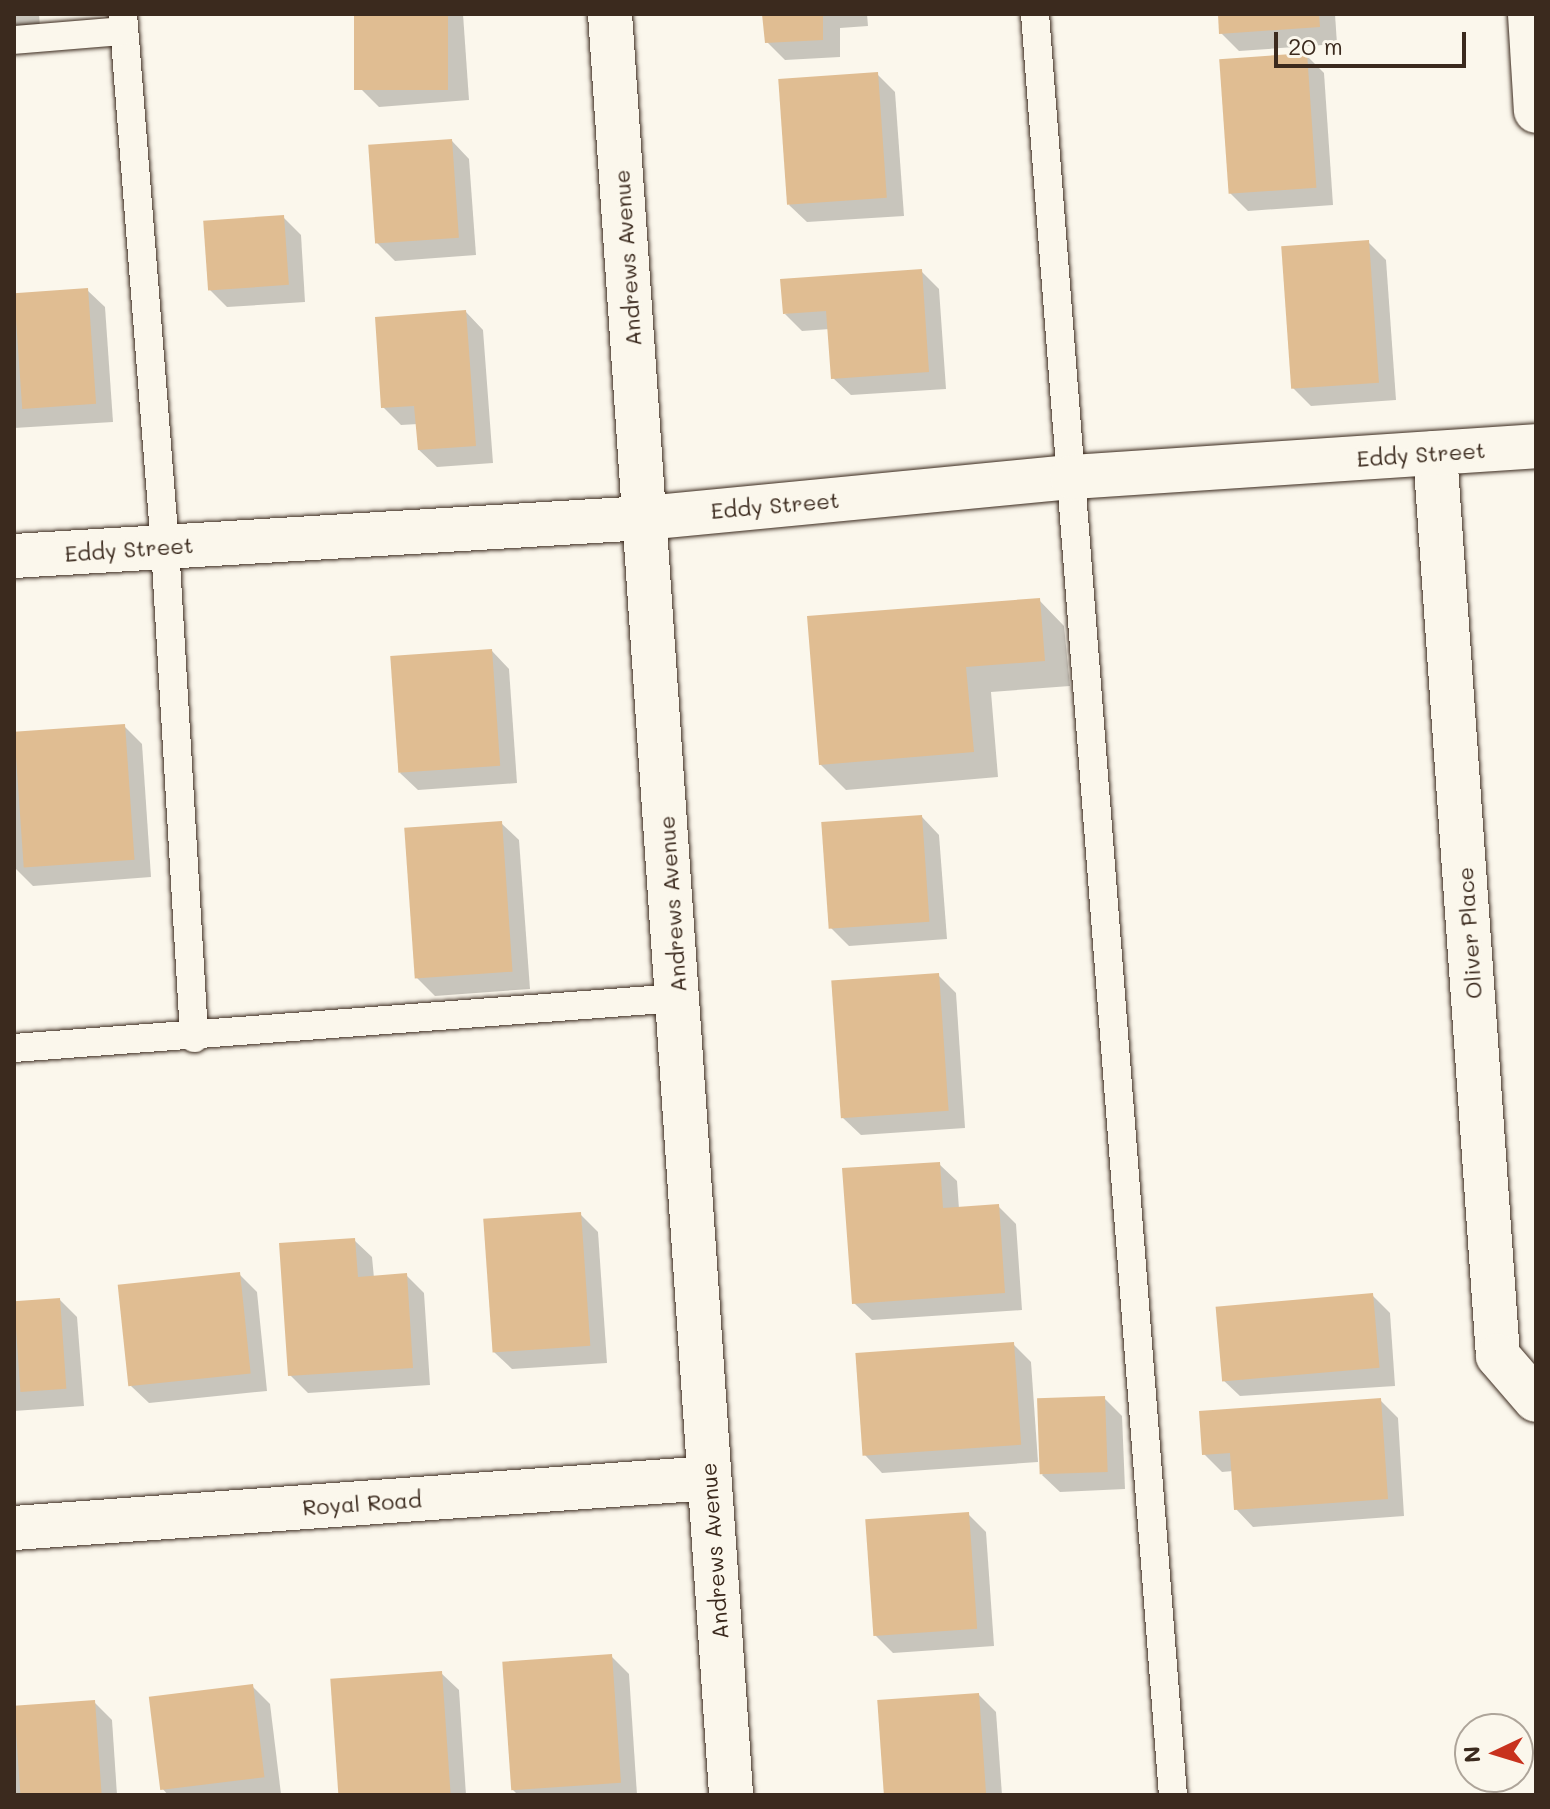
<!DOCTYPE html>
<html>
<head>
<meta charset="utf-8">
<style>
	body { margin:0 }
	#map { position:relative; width:1550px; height:1809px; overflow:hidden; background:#fbf7ec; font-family:Mali,sans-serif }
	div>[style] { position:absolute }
	.shadow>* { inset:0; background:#0003 }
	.building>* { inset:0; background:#e0bd92; transform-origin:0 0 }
	.roads { filter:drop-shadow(0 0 2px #3b2a1e) drop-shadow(0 0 2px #3b2a1e) }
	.service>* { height:28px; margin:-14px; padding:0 14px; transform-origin:14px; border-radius:14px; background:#fbf7ec }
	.minor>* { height:44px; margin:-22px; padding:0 22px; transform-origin:22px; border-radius:22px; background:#fbf7ec }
	.tertiary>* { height:44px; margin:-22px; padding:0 22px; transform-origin:22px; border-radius:22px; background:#fbf7ec }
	span { translate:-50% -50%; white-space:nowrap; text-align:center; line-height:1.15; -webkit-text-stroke:7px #fbf7ec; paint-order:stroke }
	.street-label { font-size:22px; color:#3b2a1e }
	.frame { position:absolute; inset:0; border:16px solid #3b2a1e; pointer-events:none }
	.north { position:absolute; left:1454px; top:1713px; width:80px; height:80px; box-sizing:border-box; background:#fbf7ec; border:2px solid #aea59a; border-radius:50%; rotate:266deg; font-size:22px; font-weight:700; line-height:32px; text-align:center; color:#3b2a1e }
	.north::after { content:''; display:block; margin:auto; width:28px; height:36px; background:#c8321e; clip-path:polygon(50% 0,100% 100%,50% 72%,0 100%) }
	.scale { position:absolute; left:1274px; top:32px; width:192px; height:36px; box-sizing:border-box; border:4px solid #3b2a1e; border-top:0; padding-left:10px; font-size:24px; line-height:28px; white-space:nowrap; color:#3b2a1e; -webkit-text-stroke:6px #fbf7ec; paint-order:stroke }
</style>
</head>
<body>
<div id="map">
	<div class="shadow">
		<i style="clip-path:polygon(14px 14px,39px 14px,41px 40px,14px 42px)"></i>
		<i style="clip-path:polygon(356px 14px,463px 14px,469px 100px,379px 107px,361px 89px)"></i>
		<i style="clip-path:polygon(764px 14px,867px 14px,868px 26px,840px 28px,840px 57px,785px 60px,767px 42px)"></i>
		<i style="clip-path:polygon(1220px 14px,1335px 14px,1337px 44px,1239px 51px,1221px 33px)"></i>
		<i style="clip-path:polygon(1306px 55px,1324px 73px,1333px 205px,1248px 211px,1230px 193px)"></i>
		<i style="clip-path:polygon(877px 74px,895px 92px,904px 216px,807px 222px,789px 205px)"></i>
		<i style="clip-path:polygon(452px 141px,469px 159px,476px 255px,395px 261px,377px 243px)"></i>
		<i style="clip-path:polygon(283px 217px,301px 235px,305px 302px,227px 307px,210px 290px)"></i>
		<i style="clip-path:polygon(1368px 242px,1386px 260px,1396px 400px,1311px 406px,1293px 388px)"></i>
		<i style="clip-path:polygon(921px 271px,939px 289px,946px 389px,851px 395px,833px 378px,830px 329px,802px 331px,785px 314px)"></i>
		<i style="clip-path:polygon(87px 290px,105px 307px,113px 422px,14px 428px,14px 295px)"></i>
		<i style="clip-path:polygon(466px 312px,483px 330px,493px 463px,437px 467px,419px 450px,418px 424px,401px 425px,383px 407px)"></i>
		<i style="clip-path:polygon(1039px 600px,1064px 626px,1070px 686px,991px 692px,998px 777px,846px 790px,820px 764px)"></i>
		<i style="clip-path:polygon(492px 651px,509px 669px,517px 783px,418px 790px,400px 773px)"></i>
		<i style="clip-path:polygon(124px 726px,142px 744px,151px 877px,33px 886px,15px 868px,14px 734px)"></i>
		<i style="clip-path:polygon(922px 817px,939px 835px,947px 939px,849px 946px,831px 928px)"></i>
		<i style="clip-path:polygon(501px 823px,519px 840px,530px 989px,435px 996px,417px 978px)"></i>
		<i style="clip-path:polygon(938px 975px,956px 993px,965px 1128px,861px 1135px,843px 1118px)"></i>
		<i style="clip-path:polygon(939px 1164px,957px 1181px,959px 1209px,998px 1206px,1016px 1224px,1022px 1310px,872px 1320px,854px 1303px)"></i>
		<i style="clip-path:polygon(580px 1214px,598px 1232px,607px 1363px,512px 1369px,494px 1352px)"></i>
		<i style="clip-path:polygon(354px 1240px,372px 1257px,374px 1278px,406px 1275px,424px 1293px,430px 1385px,308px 1393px,290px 1375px)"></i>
		<i style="clip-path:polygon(239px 1274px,257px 1292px,267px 1391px,149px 1403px,131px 1386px)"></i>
		<i style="clip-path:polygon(1373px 1296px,1390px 1313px,1395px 1386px,1240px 1396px,1222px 1379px)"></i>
		<i style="clip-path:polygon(60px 1300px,77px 1317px,84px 1406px,14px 1411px,14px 1303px)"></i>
		<i style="clip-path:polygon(1013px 1344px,1031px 1362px,1038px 1462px,882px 1473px,865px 1455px)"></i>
		<i style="clip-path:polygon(1104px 1398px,1122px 1416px,1125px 1489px,1060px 1492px,1042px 1475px)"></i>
		<i style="clip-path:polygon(1380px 1400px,1398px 1418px,1404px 1516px,1253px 1527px,1236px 1509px,1233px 1471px,1222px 1472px,1204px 1454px)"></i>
		<i style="clip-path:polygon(968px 1514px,986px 1532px,994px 1646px,893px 1653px,875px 1635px)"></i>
		<i style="clip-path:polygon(611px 1656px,629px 1674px,637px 1795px,518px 1795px,513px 1790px)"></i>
		<i style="clip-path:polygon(441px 1673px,459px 1690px,466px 1795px,341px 1795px)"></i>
		<i style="clip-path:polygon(252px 1686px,270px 1704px,281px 1794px,168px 1795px,162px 1788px)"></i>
		<i style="clip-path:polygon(979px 1695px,996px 1712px,1002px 1795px,886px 1795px)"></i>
		<i style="clip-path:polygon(94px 1702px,112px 1720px,117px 1795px,14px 1795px,14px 1708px)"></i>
	</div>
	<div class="building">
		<i style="left:354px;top:14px;width:94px;height:76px"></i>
		<i style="clip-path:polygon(762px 14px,823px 14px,823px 40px,765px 43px)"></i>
		<i style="clip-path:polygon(1218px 14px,1319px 14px,1320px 27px,1219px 34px)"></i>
		<i style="left:1307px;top:53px;width:135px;height:88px;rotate:86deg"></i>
		<i style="left:878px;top:72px;width:126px;height:100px;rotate:86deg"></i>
		<i style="left:452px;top:139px;width:99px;height:84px;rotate:86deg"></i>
		<i style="left:284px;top:215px;width:70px;height:81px;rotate:86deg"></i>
		<i style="left:1369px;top:240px;width:143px;height:88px;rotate:86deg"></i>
		<i style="clip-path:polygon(922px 269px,929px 372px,831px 379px,826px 311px,783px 314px,780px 279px)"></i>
		<i style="left:88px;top:288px;width:116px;height:74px;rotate:86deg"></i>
		<i style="clip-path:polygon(466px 310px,476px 446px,418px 450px,414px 406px,381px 408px,375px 317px)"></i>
		<i style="clip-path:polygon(1040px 598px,1045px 661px,966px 667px,974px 752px,819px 765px,807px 616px)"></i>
		<i style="left:492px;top:649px;width:117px;height:102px;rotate:86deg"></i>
		<i style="left:125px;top:724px;width:136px;height:111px;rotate:86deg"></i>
		<i style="left:922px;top:815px;width:107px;height:101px;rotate:86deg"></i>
		<i style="left:502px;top:821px;width:151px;height:98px;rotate:86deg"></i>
		<i style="left:939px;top:973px;width:138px;height:108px;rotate:86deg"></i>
		<i style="clip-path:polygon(940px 1162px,943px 1208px,999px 1204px,1005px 1293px,852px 1304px,842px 1168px)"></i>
		<i style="left:581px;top:1212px;width:134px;height:98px;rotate:86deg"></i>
		<i style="clip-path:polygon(355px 1238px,358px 1277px,407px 1273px,413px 1368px,288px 1376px,279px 1243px)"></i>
		<i style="left:240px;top:1272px;width:102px;height:123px;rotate:84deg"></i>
		<i style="left:1373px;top:1293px;width:75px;height:158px;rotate:85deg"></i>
		<i style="left:60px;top:1298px;width:91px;height:46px;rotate:86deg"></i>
		<i style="left:1014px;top:1342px;width:103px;height:159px;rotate:86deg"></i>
		<i style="left:1105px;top:1396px;width:76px;height:68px;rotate:88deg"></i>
		<i style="clip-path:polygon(1381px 1398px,1388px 1499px,1234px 1510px,1230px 1453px,1202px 1455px,1199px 1411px)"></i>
		<i style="left:969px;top:1512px;width:117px;height:104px;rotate:86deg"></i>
		<i style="left:612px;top:1654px;width:129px;height:110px;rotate:86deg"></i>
		<i style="left:442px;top:1671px;width:124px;height:112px;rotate:86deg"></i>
		<i style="left:253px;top:1684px;width:94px;height:105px;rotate:83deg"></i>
		<i style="left:979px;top:1693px;width:102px;height:102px;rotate:86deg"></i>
		<i style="left:95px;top:1700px;width:95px;height:81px;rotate:86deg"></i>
	</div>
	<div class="roads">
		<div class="service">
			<i style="left:123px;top:14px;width:534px;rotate:85.49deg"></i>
			<i style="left:165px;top:546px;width:493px;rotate:86.6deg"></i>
			<i style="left:1035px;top:14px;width:1786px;rotate:85.57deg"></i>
			<i style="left:14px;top:40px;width:109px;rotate:-4.7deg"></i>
			<i style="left:14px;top:1048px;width:666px;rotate:-4.31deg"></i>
		</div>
		<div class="minor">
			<i style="left:1530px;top:14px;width:97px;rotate:86.5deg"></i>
			<i style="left:1435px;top:453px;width:905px;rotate:86.01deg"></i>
			<i style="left:1498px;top:1356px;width:58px;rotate:49.2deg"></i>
			<i style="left:14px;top:556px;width:632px;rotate:-3.45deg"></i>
			<i style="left:645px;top:518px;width:429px;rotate:-5.5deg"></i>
			<i style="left:1072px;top:477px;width:465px;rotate:-3.8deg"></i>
			<i style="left:14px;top:1528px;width:697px;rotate:-4.11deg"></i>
		</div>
		<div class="tertiary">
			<i style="left:610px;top:14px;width:1785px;rotate:86.11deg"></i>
		</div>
	</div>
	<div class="street-label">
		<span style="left:627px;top:258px;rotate:-94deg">Andrews Avenue</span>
		<span style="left:1421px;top:454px;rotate:-4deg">Eddy Street</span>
		<span style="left:775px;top:505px;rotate:-5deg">Eddy Street</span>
		<span style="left:129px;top:549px;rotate:-4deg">Eddy Street</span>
		<span style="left:672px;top:904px;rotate:-94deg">Andrews Avenue</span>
		<span style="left:1469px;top:933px;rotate:-94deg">Oliver Place</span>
		<span style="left:362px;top:1503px;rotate:-4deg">Royal Road</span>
		<span style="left:714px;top:1551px;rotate:-94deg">Andrews Avenue</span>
	</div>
	<div class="frame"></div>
	<div class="north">N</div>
	<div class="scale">20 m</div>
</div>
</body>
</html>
